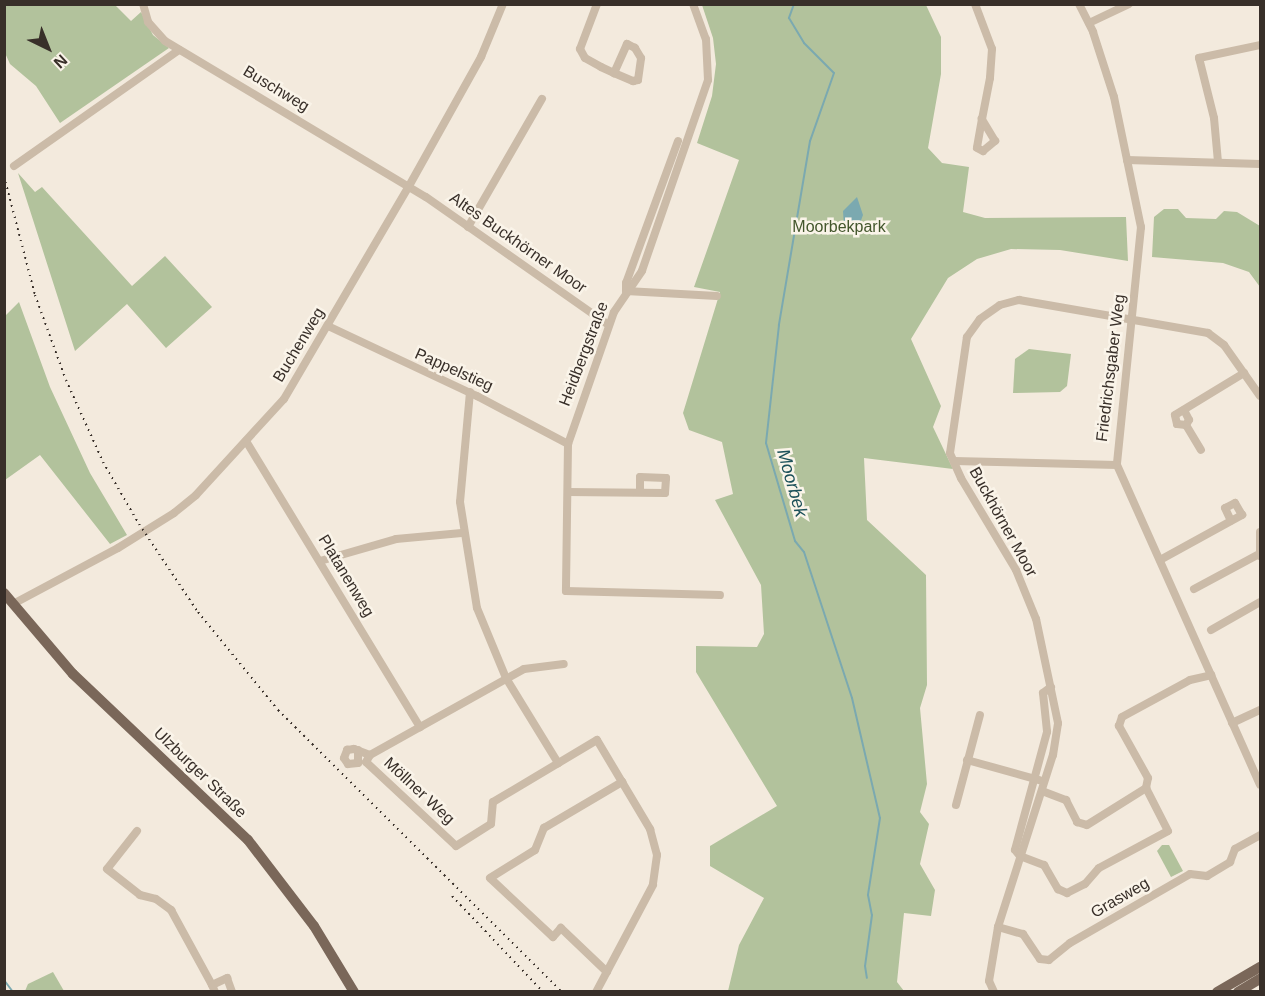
<!DOCTYPE html>
<html>
<head>
<meta charset="utf-8">
<style>
	body { margin:0 }
	#map { position:relative; width:1265px; height:996px; overflow:hidden; background:#f3eadd; font-family:Arial,sans-serif }
	div>[style] { position:absolute }
	.green>* { inset:0; background:#b2c29c }
	.water>* { inset:0; background:#7ba9b0 }
	.stream>* { height:2px; margin:-1px; padding:0 1px; transform-origin:1px; border-radius:1px; background:#7ba9b0 }
	.minor>* { height:8px; margin:-4px; padding:0 4px; transform-origin:4px; border-radius:4px; background:#cbbba8 }
	.major>* { height:10px; margin:-5px; padding:0 5px; transform-origin:5px; border-radius:5px; background:#7a6759 }
	.rail>* { height:2px; margin-top:-1px; transform-origin:0; background:repeating-linear-gradient(90deg,#382f29 0 1.5px,transparent 0 6px) }
	span { translate:-50% -50%; white-space:nowrap; text-align:center; line-height:1.15; -webkit-text-stroke:5px #faf4e9; paint-order:stroke }
	.street-label { font-size:16px; color:#382f29 }
	.park-label { font-size:16px; color:#43562c }
	.water-label { font-size:18px; color:#1d515a; font-style:italic }
	.frame { position:absolute; inset:0; border:6px solid #382f29; pointer-events:none }
	.north { position:absolute; left:18px; top:18px; width:60px; height:60px; -webkit-text-stroke:4px #faf4e9; paint-order:stroke; rotate:137deg; font-size:16px; font-weight:700; line-height:24px; text-align:center; color:#382f29 }
	.north::after { content:''; display:block; margin:auto; width:21px; height:27px; background:#382f29; clip-path:polygon(50% 0,100% 100%,50% 72%,0 100%) }
</style>
</head>
<body>
<div id="map">
	<div class="green">
		<i style="clip-path:polygon(5px 4px,115px 5px,131px 21px,141px 12px,153px 35px,169px 48px,60px 123px,36px 86px,10px 64px,5px 53px)"></i>
		<i style="clip-path:polygon(702px 5px,926px 5px,941px 37px,941px 74px,928px 148px,942px 163px,969px 167px,963px 212px,985px 218px,1126px 217px,1128px 261px,1060px 250px,1011px 249px,977px 259px,948px 278px,911px 339px,941px 406px,933px 427px,953px 469px,864px 458px,867px 520px,926px 575px,927px 685px,920px 708px,927px 784px,920px 812px,929px 824px,920px 864px,935px 890px,931px 916px,904px 913px,897px 982px,904px 991px,728px 991px,739px 945px,764px 898px,710px 866px,710px 846px,777px 806px,696px 672px,696px 646px,757px 647px,764px 634px,761px 585px,715px 500px,733px 494px,722px 442px,689px 430px,683px 413px,720px 292px,694px 287px,739px 160px,697px 143px,712px 96px,716px 64px,713px 38px)"></i>
		<i style="clip-path:polygon(18px 173px,35px 192px,42px 187px,132px 286px,165px 256px,212px 307px,166px 348px,127px 304px,75px 351px)"></i>
		<i style="clip-path:polygon(1164px 209px,1178px 209px,1186px 218px,1216px 219px,1224px 211px,1237px 212px,1260px 226px,1260px 287px,1249px 272px,1223px 263px,1152px 257px,1154px 217px)"></i>
		<i style="clip-path:polygon(19px 302px,50px 387px,90px 473px,127px 535px,110px 544px,40px 455px,5px 480px,5px 316px)"></i>
		<i style="clip-path:polygon(1029px 349px,1071px 354px,1067px 386px,1060px 392px,1013px 393px,1015px 359px)"></i>
		<i style="clip-path:polygon(1162px 845px,1169px 845px,1183px 871px,1171px 877px,1157px 851px)"></i>
		<i style="clip-path:polygon(53px 972px,64px 991px,25px 991px,28px 984px)"></i>
	</div>
	<div class="water">
		<i style="clip-path:polygon(857px 197px,863px 215px,860px 223px,844px 226px,843px 211px)"></i>
	</div>
	<div class="stream">
		<i style="left:794px;top:4px;width:15px;rotate:110deg"></i>
		<i style="left:789px;top:18px;width:29px;rotate:59deg"></i>
		<i style="left:804px;top:43px;width:42px;rotate:45deg"></i>
		<i style="left:834px;top:73px;width:72px;rotate:109.4deg"></i>
		<i style="left:810px;top:141px;width:187px;rotate:99.6deg"></i>
		<i style="left:779px;top:325px;width:119px;rotate:96.3deg"></i>
		<i style="left:766px;top:443px;width:102px;rotate:73.5deg"></i>
		<i style="left:795px;top:541px;width:14px;rotate:51deg"></i>
		<i style="left:804px;top:552px;width:154px;rotate:71.8deg"></i>
		<i style="left:852px;top:698px;width:123px;rotate:76.9deg"></i>
		<i style="left:880px;top:818px;width:78px;rotate:98.9deg"></i>
		<i style="left:868px;top:895px;width:20px;rotate:79deg"></i>
		<i style="left:872px;top:915px;width:51px;rotate:97.8deg"></i>
		<i style="left:865px;top:966px;width:12px;rotate:81deg"></i>
		<i style="left:4px;top:980px;width:15px;rotate:53deg"></i>
	</div>
	<div class="minor">
		<i style="left:143px;top:4px;width:19px;rotate:74deg"></i>
		<i style="left:148px;top:22px;width:25px;rotate:48deg"></i>
		<i style="left:165px;top:41px;width:304px;rotate:30.9deg"></i>
		<i style="left:426px;top:197px;width:223px;rotate:35deg"></i>
		<i style="left:597px;top:4px;width:48px;rotate:110.7deg"></i>
		<i style="left:580px;top:49px;width:10px;rotate:61deg"></i>
		<i style="left:585px;top:58px;width:18px;rotate:29deg"></i>
		<i style="left:601px;top:67px;width:14px;rotate:25deg"></i>
		<i style="left:614px;top:73px;width:21px;rotate:23deg"></i>
		<i style="left:633px;top:81px;width:5px;rotate:-11deg"></i>
		<i style="left:638px;top:80px;width:22px;rotate:-82deg"></i>
		<i style="left:641px;top:58px;width:12px;rotate:-121deg"></i>
		<i style="left:635px;top:48px;width:9px;rotate:-153deg"></i>
		<i style="left:627px;top:44px;width:32px;rotate:114deg"></i>
		<i style="left:693px;top:4px;width:37px;rotate:70deg"></i>
		<i style="left:706px;top:39px;width:41px;rotate:87.2deg"></i>
		<i style="left:708px;top:80px;width:202px;rotate:109.1deg"></i>
		<i style="left:642px;top:271px;width:50px;rotate:124.3deg"></i>
		<i style="left:614px;top:312px;width:140px;rotate:109.2deg"></i>
		<i style="left:568px;top:444px;width:147px;rotate:90.8deg"></i>
		<i style="left:566px;top:591px;width:154px;rotate:1.5deg"></i>
		<i style="left:975px;top:4px;width:48px;rotate:69.3deg"></i>
		<i style="left:992px;top:49px;width:29px;rotate:94deg"></i>
		<i style="left:990px;top:78px;width:42px;rotate:101deg"></i>
		<i style="left:982px;top:119px;width:29px;rotate:100deg"></i>
		<i style="left:977px;top:148px;width:7px;rotate:27deg"></i>
		<i style="left:983px;top:151px;width:16px;rotate:-40deg"></i>
		<i style="left:995px;top:141px;width:26px;rotate:-121deg"></i>
		<i style="left:1079px;top:4px;width:31px;rotate:63deg"></i>
		<i style="left:1093px;top:32px;width:68px;rotate:72.1deg"></i>
		<i style="left:1114px;top:97px;width:133px;rotate:78.3deg"></i>
		<i style="left:1141px;top:227px;width:239px;rotate:95.8deg"></i>
		<i style="left:1117px;top:465px;width:350px;rotate:65.9deg"></i>
		<i style="left:1089px;top:23px;width:44px;rotate:-25.4deg"></i>
		<i style="left:678px;top:141px;width:151px;rotate:110.1deg"></i>
		<i style="left:626px;top:283px;width:8px;rotate:90deg"></i>
		<i style="left:626px;top:291px;width:91px;rotate:3.1deg"></i>
		<i style="left:1127px;top:160px;width:133px;rotate:1.7deg"></i>
		<i style="left:1218px;top:162px;width:44px;rotate:-95.2deg"></i>
		<i style="left:1214px;top:118px;width:62px;rotate:-104deg"></i>
		<i style="left:1199px;top:58px;width:62px;rotate:-12deg"></i>
		<i style="left:14px;top:166px;width:202px;rotate:-35.1deg"></i>
		<i style="left:468px;top:227px;width:148px;rotate:-60deg"></i>
		<i style="left:328px;top:326px;width:165px;rotate:25.2deg"></i>
		<i style="left:477px;top:396px;width:103px;rotate:27.8deg"></i>
		<i style="left:470px;top:392px;width:110px;rotate:95.2deg"></i>
		<i style="left:460px;top:502px;width:107px;rotate:80.9deg"></i>
		<i style="left:477px;top:608px;width:76px;rotate:67.5deg"></i>
		<i style="left:506px;top:678px;width:100px;rotate:58.5deg"></i>
		<i style="left:1184px;top:410px;width:11px;rotate:63deg"></i>
		<i style="left:1189px;top:420px;width:6px;rotate:121deg"></i>
		<i style="left:1186px;top:425px;width:29px;rotate:59deg"></i>
		<i style="left:1186px;top:425px;width:9px;rotate:-174deg"></i>
		<i style="left:1177px;top:424px;width:9px;rotate:-103deg"></i>
		<i style="left:1175px;top:415px;width:81px;rotate:-31.3deg"></i>
		<i style="left:246px;top:441px;width:335px;rotate:58.7deg"></i>
		<i style="left:954px;top:461px;width:163px;rotate:1.4deg"></i>
		<i style="left:568px;top:492px;width:97px;rotate:0.6deg"></i>
		<i style="left:665px;top:493px;width:15px;rotate:-86deg"></i>
		<i style="left:666px;top:478px;width:26px;rotate:-178deg"></i>
		<i style="left:640px;top:477px;width:15px;rotate:90deg"></i>
		<i style="left:1260px;top:532px;width:24px;rotate:90deg"></i>
		<i style="left:1160px;top:560px;width:94px;rotate:-28.8deg"></i>
		<i style="left:1242px;top:515px;width:14px;rotate:-120deg"></i>
		<i style="left:1235px;top:503px;width:11px;rotate:153deg"></i>
		<i style="left:1225px;top:508px;width:14px;rotate:65deg"></i>
		<i style="left:320px;top:561px;width:79px;rotate:-16.1deg"></i>
		<i style="left:396px;top:539px;width:66px;rotate:-5.2deg"></i>
		<i style="left:1194px;top:589px;width:74px;rotate:-28.3deg"></i>
		<i style="left:13px;top:604px;width:119px;rotate:-28.1deg"></i>
		<i style="left:118px;top:548px;width:66px;rotate:-32deg"></i>
		<i style="left:174px;top:513px;width:28px;rotate:-39deg"></i>
		<i style="left:196px;top:495px;width:130px;rotate:-47.5deg"></i>
		<i style="left:284px;top:399px;width:247px;rotate:-59.6deg"></i>
		<i style="left:409px;top:186px;width:148px;rotate:-60.8deg"></i>
		<i style="left:481px;top:57px;width:57px;rotate:-67.5deg"></i>
		<i style="left:1211px;top:630px;width:56px;rotate:-29.7deg"></i>
		<i style="left:1051px;top:687px;width:10px;rotate:143deg"></i>
		<i style="left:1043px;top:693px;width:39px;rotate:84deg"></i>
		<i style="left:1047px;top:732px;width:122px;rotate:105.2deg"></i>
		<i style="left:1015px;top:850px;width:8px;rotate:50deg"></i>
		<i style="left:1020px;top:856px;width:26px;rotate:21deg"></i>
		<i style="left:1044px;top:865px;width:28px;rotate:60deg"></i>
		<i style="left:1058px;top:889px;width:10px;rotate:24deg"></i>
		<i style="left:1067px;top:893px;width:20px;rotate:-27deg"></i>
		<i style="left:1085px;top:884px;width:21px;rotate:-49deg"></i>
		<i style="left:1099px;top:868px;width:78px;rotate:-28.2deg"></i>
		<i style="left:1168px;top:831px;width:48px;rotate:-117.1deg"></i>
		<i style="left:1146px;top:788px;width:10px;rotate:-79deg"></i>
		<i style="left:1148px;top:778px;width:60px;rotate:-119.1deg"></i>
		<i style="left:1119px;top:726px;width:9px;rotate:-72deg"></i>
		<i style="left:1122px;top:717px;width:77px;rotate:-28.6deg"></i>
		<i style="left:1190px;top:680px;width:22px;rotate:-13deg"></i>
		<i style="left:1232px;top:723px;width:31px;rotate:-25deg"></i>
		<i style="left:358px;top:750px;width:13px;rotate:90deg"></i>
		<i style="left:358px;top:763px;width:10px;rotate:174deg"></i>
		<i style="left:348px;top:764px;width:7px;rotate:-124deg"></i>
		<i style="left:344px;top:758px;width:9px;rotate:-69deg"></i>
		<i style="left:347px;top:750px;width:7px;rotate:-8deg"></i>
		<i style="left:354px;top:749px;width:17px;rotate:21deg"></i>
		<i style="left:370px;top:755px;width:176px;rotate:-29.2deg"></i>
		<i style="left:524px;top:669px;width:40px;rotate:-7.1deg"></i>
		<i style="left:370px;top:755px;width:8px;rotate:120deg"></i>
		<i style="left:366px;top:762px;width:123px;rotate:43deg"></i>
		<i style="left:456px;top:846px;width:41px;rotate:-32.2deg"></i>
		<i style="left:491px;top:824px;width:22px;rotate:-85deg"></i>
		<i style="left:493px;top:802px;width:121px;rotate:-30.8deg"></i>
		<i style="left:597px;top:740px;width:104px;rotate:59.2deg"></i>
		<i style="left:650px;top:829px;width:27px;rotate:75deg"></i>
		<i style="left:657px;top:855px;width:30px;rotate:98deg"></i>
		<i style="left:653px;top:885px;width:121px;rotate:118deg"></i>
		<i style="left:967px;top:760px;width:75px;rotate:15.5deg"></i>
		<i style="left:1042px;top:791px;width:26px;rotate:21deg"></i>
		<i style="left:1066px;top:800px;width:25px;rotate:63deg"></i>
		<i style="left:1077px;top:822px;width:10px;rotate:17deg"></i>
		<i style="left:1087px;top:825px;width:70px;rotate:-32.1deg"></i>
		<i style="left:956px;top:805px;width:93px;rotate:-75.1deg"></i>
		<i style="left:137px;top:831px;width:48px;rotate:128.3deg"></i>
		<i style="left:107px;top:869px;width:42px;rotate:38.2deg"></i>
		<i style="left:140px;top:895px;width:16px;rotate:14deg"></i>
		<i style="left:156px;top:899px;width:19px;rotate:36deg"></i>
		<i style="left:171px;top:910px;width:85px;rotate:61.3deg"></i>
		<i style="left:998px;top:927px;width:26px;rotate:16deg"></i>
		<i style="left:1023px;top:934px;width:30px;rotate:56deg"></i>
		<i style="left:1040px;top:959px;width:9px;rotate:6deg"></i>
		<i style="left:1049px;top:960px;width:27px;rotate:-39deg"></i>
		<i style="left:1070px;top:943px;width:138px;rotate:-29.9deg"></i>
		<i style="left:1190px;top:874px;width:17px;rotate:7deg"></i>
		<i style="left:1207px;top:876px;width:27px;rotate:-31deg"></i>
		<i style="left:1230px;top:862px;width:14px;rotate:-69deg"></i>
		<i style="left:1235px;top:849px;width:29px;rotate:-29deg"></i>
		<i style="left:607px;top:972px;width:64px;rotate:-136.3deg"></i>
		<i style="left:561px;top:928px;width:12px;rotate:132deg"></i>
		<i style="left:553px;top:937px;width:86px;rotate:-136.9deg"></i>
		<i style="left:490px;top:878px;width:53px;rotate:-31.9deg"></i>
		<i style="left:535px;top:850px;width:24px;rotate:-68deg"></i>
		<i style="left:544px;top:828px;width:91px;rotate:-30.5deg"></i>
		<i style="left:215px;top:992px;width:8px;rotate:-113deg"></i>
		<i style="left:212px;top:985px;width:17px;rotate:-25deg"></i>
		<i style="left:227px;top:978px;width:15px;rotate:70deg"></i>
		<i style="left:994px;top:992px;width:12px;rotate:-114deg"></i>
		<i style="left:989px;top:981px;width:55px;rotate:-80.5deg"></i>
		<i style="left:998px;top:927px;width:181px;rotate:-72.3deg"></i>
		<i style="left:1053px;top:755px;width:32px;rotate:-81deg"></i>
		<i style="left:1058px;top:723px;width:106px;rotate:-101.9deg"></i>
		<i style="left:1036px;top:619px;width:53px;rotate:-112.2deg"></i>
		<i style="left:1016px;top:570px;width:107px;rotate:-120.9deg"></i>
		<i style="left:961px;top:478px;width:27px;rotate:-114deg"></i>
		<i style="left:950px;top:453px;width:117px;rotate:-81.7deg"></i>
		<i style="left:967px;top:337px;width:22px;rotate:-54deg"></i>
		<i style="left:980px;top:319px;width:24px;rotate:-35deg"></i>
		<i style="left:1000px;top:305px;width:20px;rotate:-15deg"></i>
		<i style="left:1019px;top:300px;width:192px;rotate:9.9deg"></i>
		<i style="left:1208px;top:333px;width:20px;rotate:37deg"></i>
		<i style="left:1224px;top:345px;width:62px;rotate:54.8deg"></i>
	</div>
	<div class="major">
		<i style="left:4px;top:593px;width:106px;rotate:49.6deg"></i>
		<i style="left:73px;top:674px;width:241px;rotate:43.5deg"></i>
		<i style="left:248px;top:840px;width:108px;rotate:52.5deg"></i>
		<i style="left:314px;top:926px;width:77px;rotate:58.8deg"></i>
		<i style="left:1217px;top:992px;width:50px;rotate:-30.2deg"></i>
		<i style="left:1238px;top:992px;width:26px;rotate:-31deg"></i>
	</div>
	<div class="rail">
		<i style="left:4px;top:176px;width:123px;rotate:75.4deg"></i>
		<i style="left:35px;top:295px;width:90px;rotate:70deg"></i>
		<i style="left:66px;top:380px;width:90px;rotate:65.7deg"></i>
		<i style="left:103px;top:462px;width:72px;rotate:59.9deg"></i>
		<i style="left:139px;top:524px;width:106px;rotate:56.2deg"></i>
		<i style="left:198px;top:612px;width:127px;rotate:50.8deg"></i>
		<i style="left:278px;top:710px;width:400px;rotate:44.8deg"></i>
		<i style="left:452px;top:896px;width:132px;rotate:46.5deg"></i>
	</div>
	<div class="street-label">
		<span style="left:276px;top:89px;rotate:31deg">Buschweg</span>
		<span style="left:518px;top:243px;rotate:35deg">Altes Buckhörner Moor</span>
		<span style="left:299px;top:345px;rotate:-59deg">Buchenweg</span>
		<span style="left:584px;top:354px;rotate:-69deg">Heidbergstraße</span>
		<span style="left:1111px;top:368px;rotate:-83deg">Friedrichsgaber Weg</span>
		<span style="left:454px;top:370px;rotate:24deg">Pappelstieg</span>
		<span style="left:1003px;top:522px;rotate:61deg">Buckhörner Moor</span>
		<span style="left:346px;top:576px;rotate:59deg">Platanenweg</span>
		<span style="left:200px;top:773px;rotate:44deg">Ulzburger Straße</span>
		<span style="left:419px;top:791px;rotate:43deg">Möllner Weg</span>
		<span style="left:1120px;top:898px;rotate:-30deg">Grasweg</span>
	</div>
	<div class="park-label">
		<span style="left:839px;top:227px">Moorbekpark</span>
	</div>
	<div class="water-label">
		<span style="left:792px;top:483px;rotate:74deg">Moorbek</span>
	</div>
	<div class="frame"></div>
	<div class="north">N</div>
</div>
</body>
</html>
